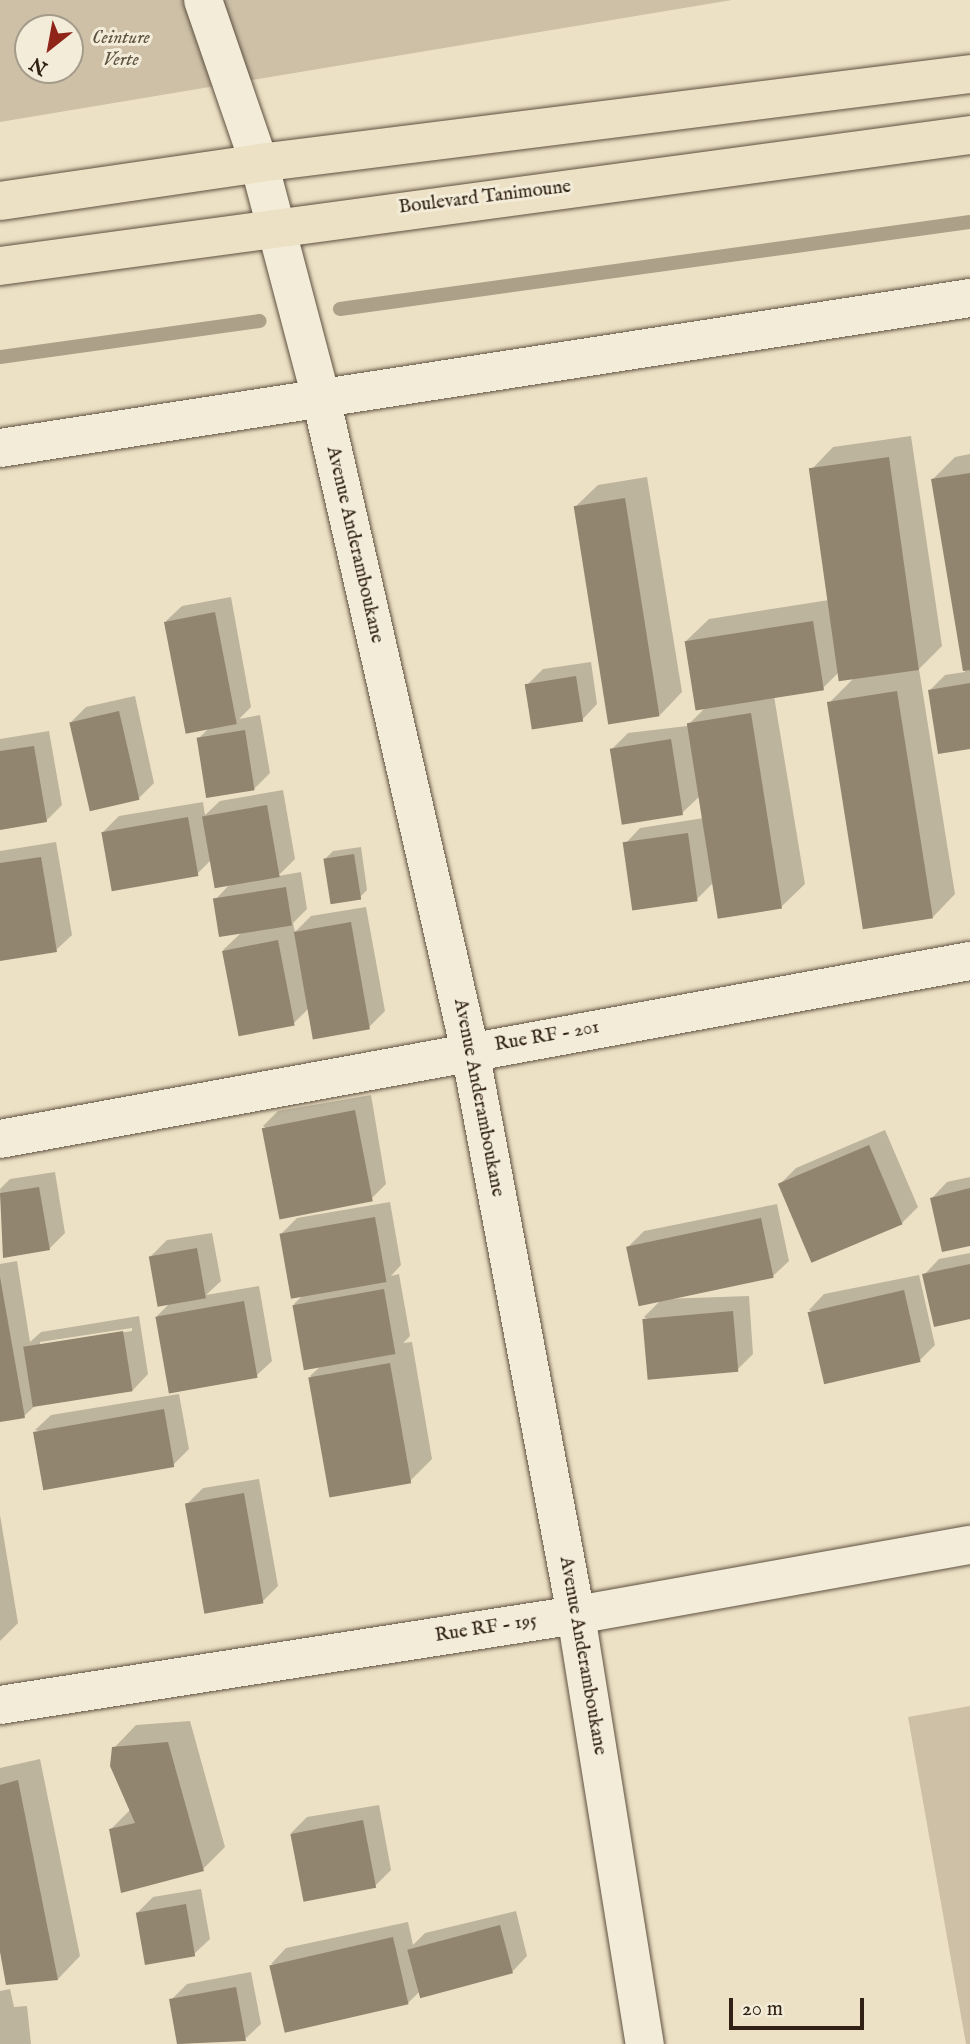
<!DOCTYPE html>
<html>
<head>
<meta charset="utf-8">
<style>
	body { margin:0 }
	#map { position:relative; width:970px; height:2044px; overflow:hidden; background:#ede1c5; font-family:"IM FELL English",serif }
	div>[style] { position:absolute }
	.green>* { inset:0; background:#cdc0a7 }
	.shadow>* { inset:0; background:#0003 }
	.stream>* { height:14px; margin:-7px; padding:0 7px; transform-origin:7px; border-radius:7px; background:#ada089 }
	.building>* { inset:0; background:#928570; transform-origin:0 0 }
	.roads { filter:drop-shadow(0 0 2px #5f5140) drop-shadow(0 0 2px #5f5140) }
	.street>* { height:38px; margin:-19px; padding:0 19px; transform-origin:19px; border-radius:19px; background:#f3ecd9 }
	.secondary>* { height:38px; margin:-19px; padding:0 19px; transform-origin:19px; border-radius:19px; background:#f3ecd9 }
	.primary>* { height:38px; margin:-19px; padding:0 19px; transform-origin:19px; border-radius:19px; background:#ede1c5 }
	span { translate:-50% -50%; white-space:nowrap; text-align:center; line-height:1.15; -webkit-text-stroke:6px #f3ecd9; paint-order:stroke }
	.park-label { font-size:19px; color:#5f5140; font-style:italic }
	.street-label { font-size:19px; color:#302114 }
	.north { position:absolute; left:14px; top:14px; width:70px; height:70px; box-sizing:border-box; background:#f3ecd9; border:2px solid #a59b8a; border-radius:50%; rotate:211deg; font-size:19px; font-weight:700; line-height:28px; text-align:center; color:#302114 }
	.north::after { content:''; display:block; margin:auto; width:24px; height:32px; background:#8f2418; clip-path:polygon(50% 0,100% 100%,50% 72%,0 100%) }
	.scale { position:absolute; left:729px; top:1998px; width:135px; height:32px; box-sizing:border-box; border:4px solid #302114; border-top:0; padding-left:9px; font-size:21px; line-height:24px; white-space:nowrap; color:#302114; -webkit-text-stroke:5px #f3ecd9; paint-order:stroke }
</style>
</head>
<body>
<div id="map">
	<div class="green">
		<i style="clip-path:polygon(evenodd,0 0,732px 0,0 122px,0 0,28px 28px,70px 28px,70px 70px,28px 70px,28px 28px)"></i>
		<i style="clip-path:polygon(970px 1706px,970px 2044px,966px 2044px,908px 1717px)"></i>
	</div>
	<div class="shadow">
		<i style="clip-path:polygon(911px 436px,942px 646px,919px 669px,955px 894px,933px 917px,829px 703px,854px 678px,840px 671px,823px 688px,774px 696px,805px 884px,782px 906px,715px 881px,697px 899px,625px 844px,640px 828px,704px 818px,701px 795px,682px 813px,612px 749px,628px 733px,687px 726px,707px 706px,686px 641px,709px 619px,829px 600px,811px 470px,833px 447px)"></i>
		<i style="clip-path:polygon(970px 454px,970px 748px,930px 690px,945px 675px,965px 672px,933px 479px,955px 457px)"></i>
		<i style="clip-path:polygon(647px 477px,682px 692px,660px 715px,575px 507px,598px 485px)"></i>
		<i style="clip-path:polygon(231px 597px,251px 707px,239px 719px,260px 715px,270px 773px,254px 789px,199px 738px,210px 727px,166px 621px,182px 606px)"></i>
		<i style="clip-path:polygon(591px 662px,597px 704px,582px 720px,527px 685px,543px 669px)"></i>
		<i style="clip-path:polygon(135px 696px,154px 783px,139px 798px,71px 722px,86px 707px)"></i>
		<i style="clip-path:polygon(49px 731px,62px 805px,46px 821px,0 828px,0 739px)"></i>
		<i style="clip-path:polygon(283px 790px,295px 859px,278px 876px,301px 872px,307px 909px,293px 923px,295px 932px,311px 916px,366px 907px,385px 1011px,369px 1027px,309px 1008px,293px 1024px,223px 950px,241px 933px,215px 900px,231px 883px,211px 860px,197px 874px,103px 832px,119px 816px,203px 802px,205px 815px,220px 801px)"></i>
		<i style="clip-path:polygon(56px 842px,72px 935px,56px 950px,0 959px,0 851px)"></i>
		<i style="clip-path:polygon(361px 847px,367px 890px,360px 897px,325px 859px,333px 851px)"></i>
		<i style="clip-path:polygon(371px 1095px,386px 1184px,371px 1199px,263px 1126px,278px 1111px)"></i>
		<i style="clip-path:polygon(885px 1130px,918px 1207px,902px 1223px,780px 1184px,796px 1168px)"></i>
		<i style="clip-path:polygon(55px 1172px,65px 1233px,49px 1249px,5px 1256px,0 1189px,10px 1179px)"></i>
		<i style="clip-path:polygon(970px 1177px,970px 1244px,932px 1198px,947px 1182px)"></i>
		<i style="clip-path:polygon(390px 1202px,401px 1265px,391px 1276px,399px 1274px,410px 1336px,403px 1343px,412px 1342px,432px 1459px,410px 1481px,310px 1376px,323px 1364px,294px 1304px,303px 1295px,281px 1234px,297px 1218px)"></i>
		<i style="clip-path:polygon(777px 1204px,789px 1261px,773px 1276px,663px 1299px,749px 1296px,753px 1354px,737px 1370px,644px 1317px,662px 1299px,628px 1247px,644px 1231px)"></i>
		<i style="clip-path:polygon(212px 1233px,221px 1281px,206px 1295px,259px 1286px,272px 1361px,256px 1376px,157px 1316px,172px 1301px,151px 1256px,167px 1240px)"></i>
		<i style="clip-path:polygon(970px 1253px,970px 1318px,924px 1275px,939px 1259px)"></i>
		<i style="clip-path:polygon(evenodd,17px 1261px,30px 1342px,41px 1332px,139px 1316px,148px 1374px,133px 1390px,35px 1406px,24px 1416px,0 1420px,0 1264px,17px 1261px,132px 1328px,132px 1331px,40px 1346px,40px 1342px,132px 1328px)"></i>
		<i style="clip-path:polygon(919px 1275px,935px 1345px,919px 1361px,809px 1310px,824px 1294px)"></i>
		<i style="clip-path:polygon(179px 1394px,189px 1449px,173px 1465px,35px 1430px,51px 1415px)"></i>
		<i style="clip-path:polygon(259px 1479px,278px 1586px,262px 1602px,187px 1504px,203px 1488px)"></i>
		<i style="clip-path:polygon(0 1515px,18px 1623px,0 1641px)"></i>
		<i style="clip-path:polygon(190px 1721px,225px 1847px,203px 1869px,111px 1829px,131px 1809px,114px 1748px,136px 1725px)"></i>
		<i style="clip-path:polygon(40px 1759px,80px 1956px,58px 1979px,0 1942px,0 1768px)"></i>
		<i style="clip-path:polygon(379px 1805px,391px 1870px,375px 1886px,291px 1833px,307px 1817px)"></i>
		<i style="clip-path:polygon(201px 1889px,210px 1939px,194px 1954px,137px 1913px,153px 1897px)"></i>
		<i style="clip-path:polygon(516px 1911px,527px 1956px,512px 1972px,420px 1991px,408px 2003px,271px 1964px,286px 1948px,408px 1922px,413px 1945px,425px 1933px)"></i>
		<i style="clip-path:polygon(251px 1972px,261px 2024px,245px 2039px,179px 2044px,171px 2000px,187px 1984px)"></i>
		<i style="clip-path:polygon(10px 1989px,14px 2007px,27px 2006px,31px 2044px,0 2044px,0 1991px)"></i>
	</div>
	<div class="stream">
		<i style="left:340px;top:309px;width:636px;rotate:-7.86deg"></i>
		<i style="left:0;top:357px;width:262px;rotate:-7.9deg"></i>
	</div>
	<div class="building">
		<i style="left:889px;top:457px;width:215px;height:81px;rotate:82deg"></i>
		<i style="clip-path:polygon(970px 473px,970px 670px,963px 671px,931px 479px)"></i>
		<i style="left:625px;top:498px;width:221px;height:52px;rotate:81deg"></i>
		<i style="left:215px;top:612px;width:114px;height:52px;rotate:79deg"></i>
		<i style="left:813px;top:621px;width:70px;height:130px;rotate:81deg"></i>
		<i style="left:576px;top:676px;width:46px;height:52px;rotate:81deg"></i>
		<i style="clip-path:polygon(970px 683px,970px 749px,938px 754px,928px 690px)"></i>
		<i style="left:897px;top:691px;width:230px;height:71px;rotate:81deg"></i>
		<i style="left:119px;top:711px;width:91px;height:51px;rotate:77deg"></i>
		<i style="left:751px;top:713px;width:198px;height:65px;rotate:81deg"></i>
		<i style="left:245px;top:730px;width:61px;height:49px;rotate:81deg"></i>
		<i style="left:671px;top:739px;width:77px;height:62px;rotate:81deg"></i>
		<i style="clip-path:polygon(34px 746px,47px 822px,0 830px,0 751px)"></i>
		<i style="left:267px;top:805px;width:73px;height:66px;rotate:80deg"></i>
		<i style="left:188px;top:817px;width:60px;height:88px;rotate:80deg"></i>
		<i style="left:688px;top:833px;width:69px;height:66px;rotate:82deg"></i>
		<i style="left:354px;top:854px;width:46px;height:31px;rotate:81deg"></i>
		<i style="clip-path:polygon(41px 857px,57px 952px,0 961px,0 863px)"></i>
		<i style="left:286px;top:887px;width:39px;height:74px;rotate:81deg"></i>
		<i style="left:351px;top:922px;width:109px;height:58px;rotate:80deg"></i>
		<i style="left:278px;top:940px;width:87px;height:57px;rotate:79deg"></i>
		<i style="left:355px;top:1110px;width:93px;height:95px;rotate:79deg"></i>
		<i style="left:869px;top:1145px;width:86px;height:99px;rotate:67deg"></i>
		<i style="clip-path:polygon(39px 1187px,50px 1250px,3px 1258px,0 1193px)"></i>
		<i style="clip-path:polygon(970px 1188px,970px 1246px,942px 1252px,930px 1198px)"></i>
		<i style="left:375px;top:1217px;width:66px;height:97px;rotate:80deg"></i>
		<i style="left:761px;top:1218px;width:61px;height:138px;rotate:78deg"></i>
		<i style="left:197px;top:1248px;width:51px;height:49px;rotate:80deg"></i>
		<i style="clip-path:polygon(970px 1264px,970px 1319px,934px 1327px,922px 1274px)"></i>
		<i style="clip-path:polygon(0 1277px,25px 1418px,0 1422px)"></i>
		<i style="left:384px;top:1289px;width:66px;height:93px;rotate:80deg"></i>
		<i style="left:904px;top:1290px;width:74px;height:99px;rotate:77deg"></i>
		<i style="left:244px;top:1301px;width:78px;height:90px;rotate:80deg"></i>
		<i style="left:733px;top:1311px;width:61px;height:91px;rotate:85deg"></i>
		<i style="left:123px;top:1331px;width:61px;height:101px;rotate:81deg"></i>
		<i style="left:390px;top:1363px;width:122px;height:83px;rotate:80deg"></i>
		<i style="left:164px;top:1409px;width:59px;height:133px;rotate:80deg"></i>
		<i style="left:244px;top:1493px;width:112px;height:60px;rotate:80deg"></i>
		<i style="clip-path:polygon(168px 1742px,204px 1871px,121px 1893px,109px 1829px,135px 1823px,110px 1766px,112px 1747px)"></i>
		<i style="clip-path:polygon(18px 1780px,58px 1980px,6px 1985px,0 1952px,0 1785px)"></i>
		<i style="left:363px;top:1820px;width:69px;height:74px;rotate:79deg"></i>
		<i style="left:186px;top:1904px;width:53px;height:51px;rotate:80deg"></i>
		<i style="left:500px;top:1925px;width:50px;height:96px;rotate:75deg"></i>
		<i style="left:393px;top:1937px;width:69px;height:127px;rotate:77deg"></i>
		<i style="clip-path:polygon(236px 1987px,246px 2041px,177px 2044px,169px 1999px)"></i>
	</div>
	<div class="roads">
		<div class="street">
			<i style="left:203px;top:0;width:172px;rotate:71deg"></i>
			<i style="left:0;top:448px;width:982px;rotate:-8.79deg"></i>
			<i style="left:0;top:1139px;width:986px;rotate:-10.4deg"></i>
			<i style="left:0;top:1705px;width:583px;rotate:-8.88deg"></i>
			<i style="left:576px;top:1615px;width:400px;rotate:-10.1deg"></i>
		</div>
		<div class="secondary">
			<i style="left:259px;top:163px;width:243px;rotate:75.2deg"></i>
			<i style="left:321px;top:398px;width:670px;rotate:77.15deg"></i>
			<i style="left:470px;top:1051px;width:574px;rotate:79.36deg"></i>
			<i style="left:576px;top:1615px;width:435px;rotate:80.9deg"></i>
		</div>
		<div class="primary">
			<i style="left:0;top:201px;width:262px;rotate:-8.3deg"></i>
			<i style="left:259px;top:163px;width:717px;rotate:-7.13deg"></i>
			<i style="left:0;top:266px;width:979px;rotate:-7.69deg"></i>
		</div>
	</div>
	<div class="park-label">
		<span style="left:121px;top:50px">Ceinture<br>Verte</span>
	</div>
	<div class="street-label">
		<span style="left:485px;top:198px;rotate:-7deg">Boulevard Tanimoune</span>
		<span style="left:354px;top:545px;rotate:77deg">Avenue Anderamboukane</span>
		<span style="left:547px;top:1037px;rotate:-10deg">Rue RF - 201</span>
		<span style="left:478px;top:1098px;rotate:79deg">Avenue Anderamboukane</span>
		<span style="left:486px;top:1629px;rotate:-9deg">Rue RF - 195</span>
		<span style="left:582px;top:1656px;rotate:80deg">Avenue Anderamboukane</span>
	</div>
	<div class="north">N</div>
	<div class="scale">20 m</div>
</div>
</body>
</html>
